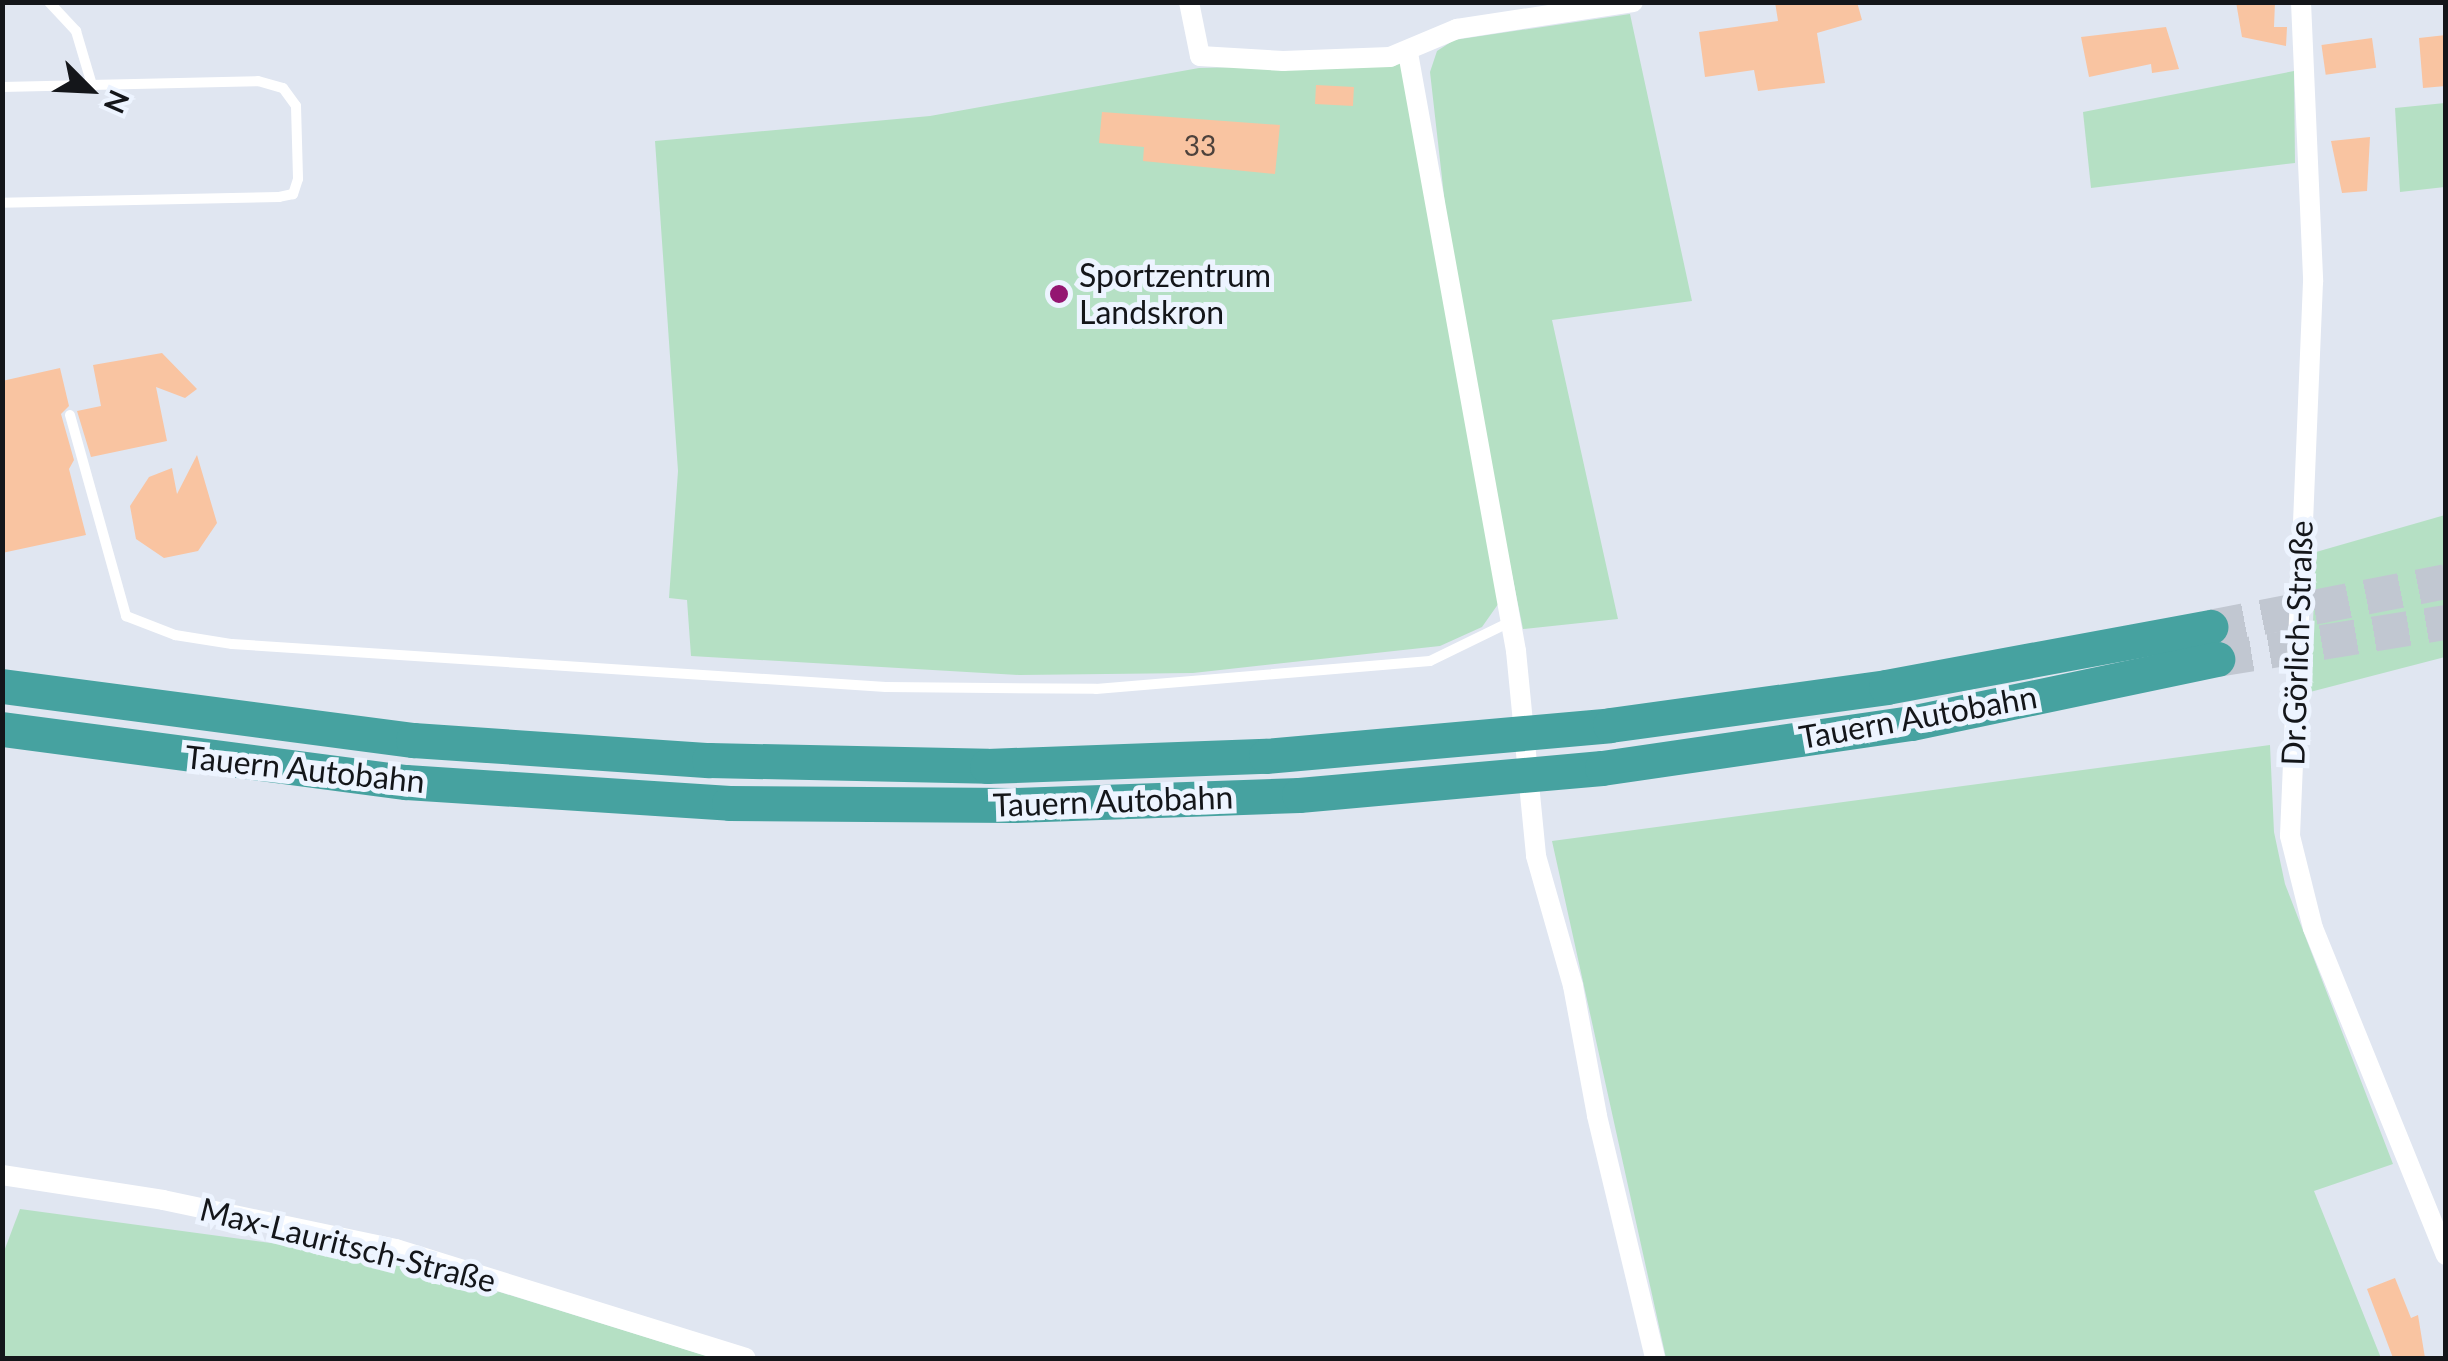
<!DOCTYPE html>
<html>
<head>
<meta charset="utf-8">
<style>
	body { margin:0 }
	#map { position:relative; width:2448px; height:1361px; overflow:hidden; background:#e0e6f1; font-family:Lato,sans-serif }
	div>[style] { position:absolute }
	.green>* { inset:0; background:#b5e0c4 }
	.building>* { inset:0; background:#f9c4a1; transform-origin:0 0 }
	.motorway-tunnel>* { height:35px; margin-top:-17.5px; transform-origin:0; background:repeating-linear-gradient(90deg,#c1c7d1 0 35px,transparent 0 53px) }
	.service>* { height:10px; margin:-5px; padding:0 5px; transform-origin:5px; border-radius:5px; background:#fff }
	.minor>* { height:20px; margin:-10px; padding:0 10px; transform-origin:10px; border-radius:10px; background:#fff }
	.motorway>* { height:35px; margin:-17.5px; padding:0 17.5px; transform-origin:17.5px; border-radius:17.5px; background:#46a2a0 }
	.dots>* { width:28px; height:28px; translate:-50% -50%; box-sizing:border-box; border:5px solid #edf4ff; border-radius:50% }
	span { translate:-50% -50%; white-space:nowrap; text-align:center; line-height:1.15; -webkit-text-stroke:10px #edf4ff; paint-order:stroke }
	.number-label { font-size:28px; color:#4d423c }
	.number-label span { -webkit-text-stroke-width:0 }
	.poi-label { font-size:32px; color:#14161a }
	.left { translate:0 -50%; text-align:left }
	.street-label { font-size:32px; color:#14161a }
	.frame { position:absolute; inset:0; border:5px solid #14161a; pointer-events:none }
	.north { position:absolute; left:40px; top:40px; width:100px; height:100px; -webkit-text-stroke:8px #edf4ff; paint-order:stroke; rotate:114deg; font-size:28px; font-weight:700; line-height:40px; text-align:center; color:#14161a }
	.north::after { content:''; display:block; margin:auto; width:35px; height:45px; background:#14161a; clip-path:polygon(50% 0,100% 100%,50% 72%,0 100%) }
</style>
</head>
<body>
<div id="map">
	<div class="green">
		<i style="clip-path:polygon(1630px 14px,1692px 301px,1552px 320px,1618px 619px,1523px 629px,1455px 293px,1430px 72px,1437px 51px,1454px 40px)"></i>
		<i style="clip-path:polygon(1410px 63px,1501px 600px,1482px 627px,1440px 646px,1193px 673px,1019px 675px,691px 656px,687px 600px,669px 598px,678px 471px,655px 141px,930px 116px,1199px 68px)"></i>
		<i style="clip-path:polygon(2294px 71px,2295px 163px,2091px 188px,2083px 112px)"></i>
		<i style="clip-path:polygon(2445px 103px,2445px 187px,2400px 192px,2395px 108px)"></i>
		<i style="clip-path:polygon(2445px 515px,2445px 657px,2310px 692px,2316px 552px)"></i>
		<i style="clip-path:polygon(2270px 745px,2274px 832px,2285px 884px,2393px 1164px,2314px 1191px,2381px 1358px,1666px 1358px,1552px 841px)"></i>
		<i style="clip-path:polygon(20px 1209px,396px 1260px,713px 1358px,3px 1358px,3px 1254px)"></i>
	</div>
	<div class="building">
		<i style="clip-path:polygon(1775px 2px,1857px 2px,1862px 20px,1817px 33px,1825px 83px,1758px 91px,1754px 70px,1705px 77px,1699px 32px,1778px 21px)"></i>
		<i style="clip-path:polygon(2236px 2px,2275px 2px,2274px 27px,2287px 27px,2286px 46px,2242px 37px)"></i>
		<i style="clip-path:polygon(2166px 27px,2179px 69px,2152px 73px,2151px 64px,2089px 77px,2081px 37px)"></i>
		<i style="clip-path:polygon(2446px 35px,2446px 86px,2423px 88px,2419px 38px)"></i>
		<i style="left:2372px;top:38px;width:30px;height:51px;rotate:82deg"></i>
		<i style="left:1316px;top:85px;width:38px;height:19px;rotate:3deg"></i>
		<i style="clip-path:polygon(1102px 112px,1280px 125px,1275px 174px,1143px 161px,1144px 147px,1099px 143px)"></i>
		<i style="clip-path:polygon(2370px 137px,2367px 191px,2342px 193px,2331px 141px)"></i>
		<i style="clip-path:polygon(162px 353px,197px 389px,185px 398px,156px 387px,167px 441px,91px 457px,77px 411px,101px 406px,93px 365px)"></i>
		<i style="clip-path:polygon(60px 368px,69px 406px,61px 414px,74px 460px,69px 469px,86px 535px,2px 553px,2px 381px)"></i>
		<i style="clip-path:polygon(197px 455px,217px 523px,198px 551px,164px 558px,136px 539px,130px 506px,149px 477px,172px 468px,177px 494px)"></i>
		<i style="clip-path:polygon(2395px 1278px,2411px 1318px,2418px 1315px,2425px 1358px,2393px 1358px,2367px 1289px)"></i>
	</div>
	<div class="motorway-tunnel">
		<i style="left:2210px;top:627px;width:240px;rotate:-11deg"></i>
		<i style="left:2217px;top:659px;width:232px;rotate:-9.2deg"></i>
	</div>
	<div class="service">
		<i style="left:49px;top:2px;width:40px;rotate:47deg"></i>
		<i style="left:76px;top:31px;width:56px;rotate:73.5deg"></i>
		<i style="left:2px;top:87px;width:256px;rotate:-1.3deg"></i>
		<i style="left:258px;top:81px;width:26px;rotate:16deg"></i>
		<i style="left:283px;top:88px;width:22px;rotate:54deg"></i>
		<i style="left:296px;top:106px;width:73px;rotate:88.4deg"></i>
		<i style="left:298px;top:179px;width:16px;rotate:108deg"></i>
		<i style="left:293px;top:194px;width:14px;rotate:168deg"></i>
		<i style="left:279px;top:197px;width:277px;rotate:178.8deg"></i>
		<i style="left:70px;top:415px;width:209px;rotate:74.4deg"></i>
		<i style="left:126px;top:616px;width:53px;rotate:21.2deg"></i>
		<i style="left:175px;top:635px;width:58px;rotate:9deg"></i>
		<i style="left:232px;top:644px;width:655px;rotate:3.76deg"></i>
		<i style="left:886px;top:687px;width:210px;rotate:0.5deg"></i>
		<i style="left:1096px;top:689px;width:335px;rotate:-4.8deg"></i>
		<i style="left:1430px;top:661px;width:89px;rotate:-26deg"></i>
	</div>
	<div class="minor">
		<i style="left:1189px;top:2px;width:55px;rotate:78.5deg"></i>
		<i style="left:1200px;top:56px;width:83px;rotate:3.4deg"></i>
		<i style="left:1283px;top:61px;width:107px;rotate:-2.1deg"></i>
		<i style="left:1390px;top:57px;width:73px;rotate:-22.7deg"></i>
		<i style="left:1457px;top:29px;width:178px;rotate:-8.7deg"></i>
		<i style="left:2301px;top:2px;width:280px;rotate:87.5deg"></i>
		<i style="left:2313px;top:282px;width:554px;rotate:92.38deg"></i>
		<i style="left:2290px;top:836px;width:95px;rotate:76deg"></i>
		<i style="left:2313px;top:928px;width:353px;rotate:67.9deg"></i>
		<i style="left:1408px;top:53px;width:608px;rotate:79.76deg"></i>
		<i style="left:1516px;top:651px;width:206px;rotate:84.4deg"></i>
		<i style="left:1536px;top:856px;width:135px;rotate:74.1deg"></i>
		<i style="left:1573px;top:986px;width:132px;rotate:79.5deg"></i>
		<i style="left:1597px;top:1116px;width:249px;rotate:76.5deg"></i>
		<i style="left:2px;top:1175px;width:163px;rotate:8.8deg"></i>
		<i style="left:163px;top:1200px;width:238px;rotate:11.9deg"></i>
		<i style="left:396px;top:1249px;width:366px;rotate:17.3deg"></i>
	</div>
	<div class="motorway">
		<i style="left:2px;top:686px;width:415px;rotate:7.5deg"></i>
		<i style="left:413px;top:740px;width:297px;rotate:3.9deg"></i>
		<i style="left:709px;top:760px;width:278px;rotate:1.2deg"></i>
		<i style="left:987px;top:766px;width:279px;rotate:-2.1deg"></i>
		<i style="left:1266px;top:756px;width:345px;rotate:-5.1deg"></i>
		<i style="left:1610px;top:725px;width:279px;rotate:-7.8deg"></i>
		<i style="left:1886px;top:687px;width:330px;rotate:-10.5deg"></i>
		<i style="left:2px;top:729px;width:407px;rotate:7.5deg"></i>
		<i style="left:406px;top:782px;width:324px;rotate:3.7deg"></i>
		<i style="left:729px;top:803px;width:284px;rotate:0.4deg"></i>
		<i style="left:1013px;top:805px;width:286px;rotate:-2deg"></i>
		<i style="left:1299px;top:795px;width:304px;rotate:-5.1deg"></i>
		<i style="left:1602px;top:768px;width:312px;rotate:-8.3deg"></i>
		<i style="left:1911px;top:723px;width:313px;rotate:-11.8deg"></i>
	</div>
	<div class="dots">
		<i style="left:1059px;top:294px;background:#941671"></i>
	</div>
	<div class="number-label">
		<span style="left:1200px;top:145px">33</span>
	</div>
	<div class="poi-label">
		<span class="left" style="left:1079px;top:294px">Sportzentrum<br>Landskron</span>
	</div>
	<div class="street-label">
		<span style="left:2297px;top:643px;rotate:-88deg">Dr.Görlich-Straße</span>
		<span style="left:1918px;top:717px;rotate:-10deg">Tauern Autobahn</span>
		<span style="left:305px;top:769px;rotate:6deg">Tauern Autobahn</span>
		<span style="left:1113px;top:801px;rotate:-2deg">Tauern Autobahn</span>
		<span style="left:348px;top:1245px;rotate:14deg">Max-Lauritsch-Straße</span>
	</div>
	<div class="frame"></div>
	<div class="north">N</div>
</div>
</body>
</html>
